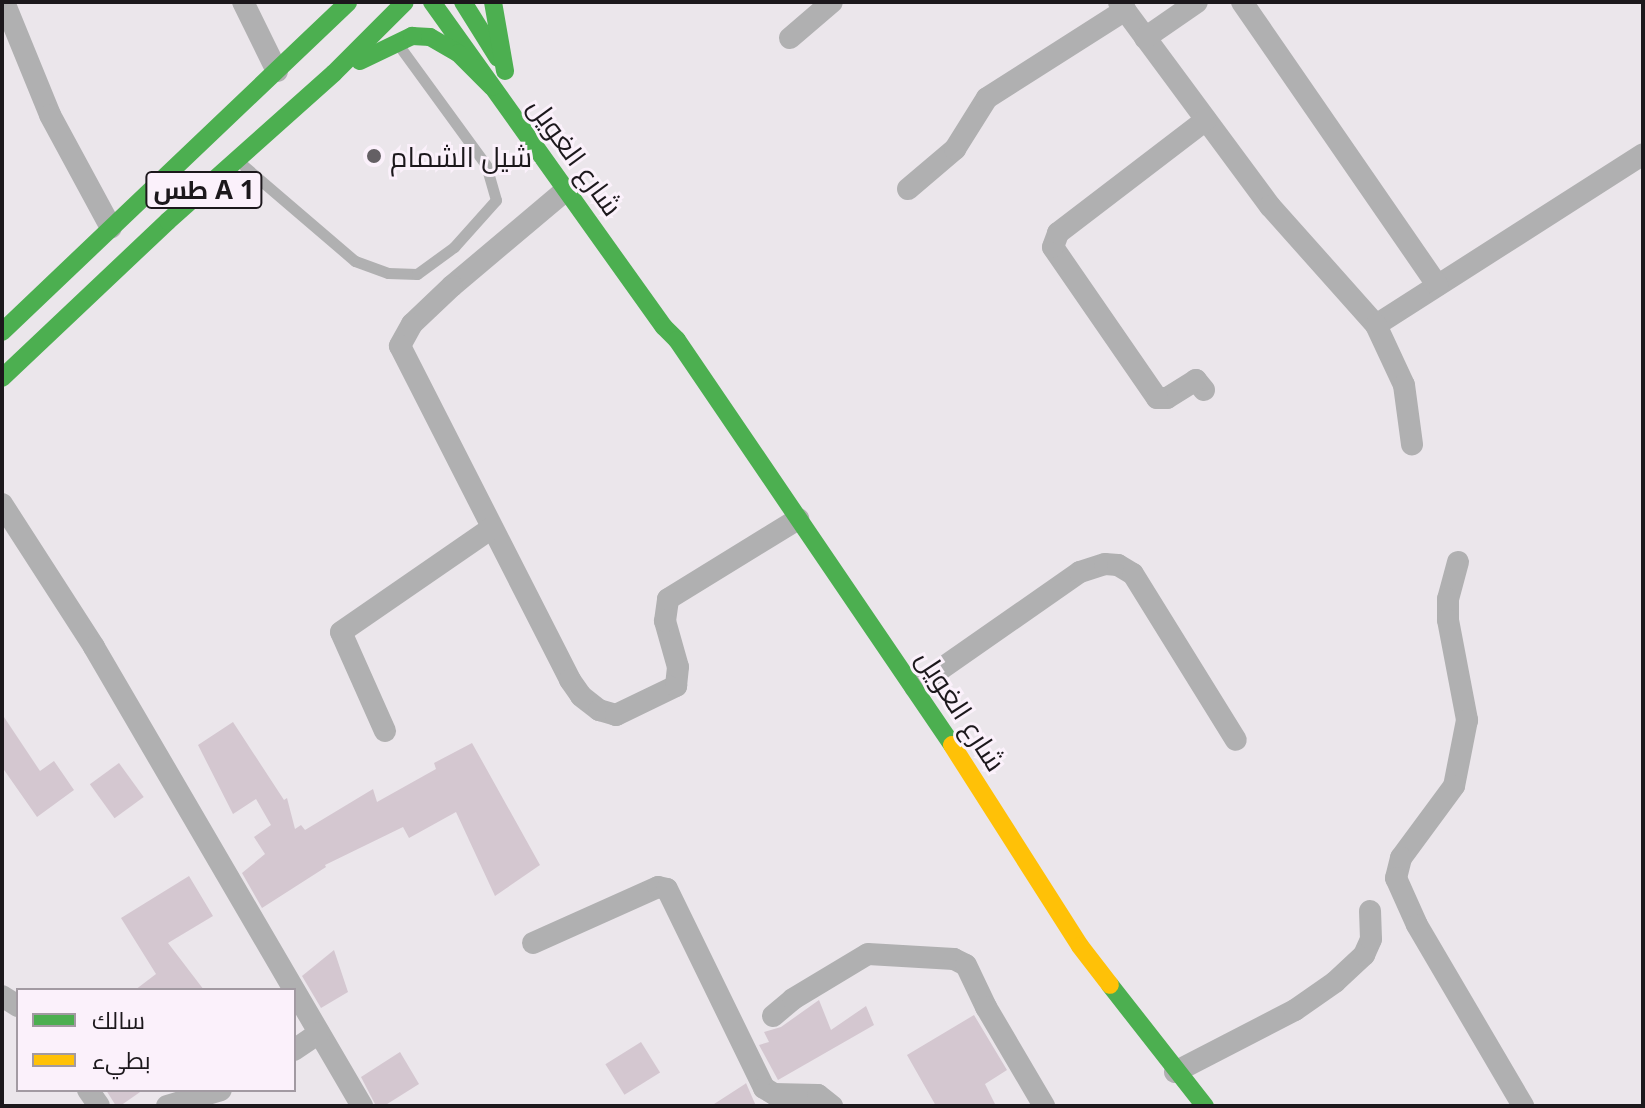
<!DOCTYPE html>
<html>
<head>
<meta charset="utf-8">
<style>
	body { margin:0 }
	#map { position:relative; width:1645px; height:1108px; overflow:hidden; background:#ebe6eb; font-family:"Open Sans",Cairo,sans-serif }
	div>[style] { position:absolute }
	.building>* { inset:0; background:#d4c7d0; transform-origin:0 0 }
	.lane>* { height:11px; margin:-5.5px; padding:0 5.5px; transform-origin:5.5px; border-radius:5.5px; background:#b0b0b1 }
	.street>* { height:22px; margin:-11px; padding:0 11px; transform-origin:11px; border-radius:11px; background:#b0b0b1 }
	.fast>* { height:18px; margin:-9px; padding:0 9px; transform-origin:9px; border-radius:9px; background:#4caf50 }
	.slow>* { height:18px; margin:-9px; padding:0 9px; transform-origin:9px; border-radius:9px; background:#ffc107 }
	.dots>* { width:22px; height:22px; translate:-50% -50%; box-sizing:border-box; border:4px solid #fbf1fb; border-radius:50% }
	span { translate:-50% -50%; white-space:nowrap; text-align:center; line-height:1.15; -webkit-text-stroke:6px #fbf1fb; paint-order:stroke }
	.shield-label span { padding:2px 6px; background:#fbf1fb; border:2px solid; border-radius:6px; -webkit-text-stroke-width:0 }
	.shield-label { font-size:26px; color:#1c181c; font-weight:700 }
	.poi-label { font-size:28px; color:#1c181c }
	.left { translate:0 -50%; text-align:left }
	.street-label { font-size:28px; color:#1c181c }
	.frame { position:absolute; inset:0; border:4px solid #1c181c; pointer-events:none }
	.legend { position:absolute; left:16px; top:988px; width:280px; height:104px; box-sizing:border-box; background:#fbf1fb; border:2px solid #a29aa2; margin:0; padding:10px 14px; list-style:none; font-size:24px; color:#1c181c }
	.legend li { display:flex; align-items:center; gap:16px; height:40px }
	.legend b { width:40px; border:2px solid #a29aa2 }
</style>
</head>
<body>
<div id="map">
	<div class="building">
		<i style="clip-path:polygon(2px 714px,40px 771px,54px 761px,74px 790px,37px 817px,2px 767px)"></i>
		<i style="clip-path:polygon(233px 722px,284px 800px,287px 798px,295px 829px,301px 825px,305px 830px,373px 789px,377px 802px,436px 769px,434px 763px,472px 743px,540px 865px,495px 896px,456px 812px,409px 838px,403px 827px,325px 865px,326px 867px,262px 908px,242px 873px,265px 854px,254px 837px,271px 825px,256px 799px,233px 814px,198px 745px)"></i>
		<i style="left:119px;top:763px;width:42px;height:36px;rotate:54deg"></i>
		<i style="clip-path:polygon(189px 876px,213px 916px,168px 943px,204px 990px,135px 990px,156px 974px,121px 918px)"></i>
		<i style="clip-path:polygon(334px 950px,348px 992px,321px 1008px,302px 976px)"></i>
		<i style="clip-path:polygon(819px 1000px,831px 1030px,866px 1006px,874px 1025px,778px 1080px,759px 1045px,769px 1042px,764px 1032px,781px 1027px)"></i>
		<i style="clip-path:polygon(974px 1015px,1007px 1070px,985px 1084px,996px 1106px,936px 1106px,907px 1055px)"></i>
		<i style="left:641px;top:1042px;width:36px;height:42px;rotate:58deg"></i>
		<i style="clip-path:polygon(400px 1052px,419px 1084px,384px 1106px,376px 1106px,361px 1077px)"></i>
		<i style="clip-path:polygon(746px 1083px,756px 1106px,711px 1106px,745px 1084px)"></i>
		<i style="clip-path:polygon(106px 1090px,143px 1090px,120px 1106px,116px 1106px)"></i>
	</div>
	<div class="lane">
		<i style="left:244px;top:166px;width:146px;rotate:40.6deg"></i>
		<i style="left:355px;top:261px;width:35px;rotate:20deg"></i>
		<i style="left:388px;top:273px;width:29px;rotate:2deg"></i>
		<i style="left:417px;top:274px;width:46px;rotate:-36.1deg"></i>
		<i style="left:454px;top:247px;width:63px;rotate:-48.2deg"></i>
		<i style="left:496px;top:200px;width:36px;rotate:-106deg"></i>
		<i style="left:486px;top:165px;width:142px;rotate:-126.1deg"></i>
	</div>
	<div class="street">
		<i style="left:4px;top:2px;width:122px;rotate:67.8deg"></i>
		<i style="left:50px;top:115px;width:128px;rotate:61.6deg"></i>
		<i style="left:243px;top:2px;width:77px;rotate:63.8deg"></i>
		<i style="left:1119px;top:2px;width:254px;rotate:53.5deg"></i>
		<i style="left:1270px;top:206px;width:159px;rotate:48.3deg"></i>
		<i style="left:1376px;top:325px;width:317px;rotate:-32.6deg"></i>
		<i style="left:1242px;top:2px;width:344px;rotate:55.4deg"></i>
		<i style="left:790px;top:38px;width:55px;rotate:-40.6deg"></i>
		<i style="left:1145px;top:38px;width:63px;rotate:-34.7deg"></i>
		<i style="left:908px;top:189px;width:62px;rotate:-40.4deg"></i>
		<i style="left:955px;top:149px;width:60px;rotate:-57.9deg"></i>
		<i style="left:987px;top:98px;width:164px;rotate:-32.5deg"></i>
		<i style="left:566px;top:190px;width:149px;rotate:139.9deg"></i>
		<i style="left:452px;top:286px;width:55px;rotate:136.5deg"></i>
		<i style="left:412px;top:324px;width:25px;rotate:119deg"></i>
		<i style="left:400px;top:346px;width:375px;rotate:63deg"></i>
		<i style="left:570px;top:680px;width:19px;rotate:55deg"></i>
		<i style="left:581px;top:696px;width:23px;rotate:38deg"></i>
		<i style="left:599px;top:710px;width:18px;rotate:16deg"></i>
		<i style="left:616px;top:715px;width:67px;rotate:-25.8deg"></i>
		<i style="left:676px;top:686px;width:19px;rotate:-84deg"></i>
		<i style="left:678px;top:667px;width:48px;rotate:-105.8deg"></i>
		<i style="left:665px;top:621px;width:22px;rotate:-82deg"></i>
		<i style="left:668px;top:599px;width:153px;rotate:-31.6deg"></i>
		<i style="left:1376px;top:325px;width:66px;rotate:65deg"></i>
		<i style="left:1404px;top:385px;width:60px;rotate:82.3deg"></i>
		<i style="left:1204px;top:390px;width:13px;rotate:-129deg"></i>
		<i style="left:1196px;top:380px;width:34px;rotate:148deg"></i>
		<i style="left:1167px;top:398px;width:10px;rotate:180deg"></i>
		<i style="left:1157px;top:398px;width:183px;rotate:-124.6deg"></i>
		<i style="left:1053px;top:247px;width:15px;rotate:-70deg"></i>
		<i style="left:1058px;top:233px;width:186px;rotate:-37.4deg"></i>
		<i style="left:2px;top:504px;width:170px;rotate:57.2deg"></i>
		<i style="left:94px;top:647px;width:532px;rotate:59.72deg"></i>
		<i style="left:1458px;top:562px;width:38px;rotate:105deg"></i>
		<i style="left:1448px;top:599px;width:21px;rotate:90deg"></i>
		<i style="left:1448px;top:620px;width:102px;rotate:79.2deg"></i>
		<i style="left:1467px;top:720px;width:67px;rotate:101.1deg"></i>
		<i style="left:1454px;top:786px;width:89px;rotate:126.4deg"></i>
		<i style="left:1401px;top:858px;width:21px;rotate:104deg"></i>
		<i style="left:1396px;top:878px;width:51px;rotate:65.9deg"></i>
		<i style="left:1417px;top:925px;width:210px;rotate:59.6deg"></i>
		<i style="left:915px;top:687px;width:201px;rotate:-34.9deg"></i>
		<i style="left:1080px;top:572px;width:26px;rotate:-18deg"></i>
		<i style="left:1105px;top:564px;width:13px;rotate:4deg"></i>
		<i style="left:1118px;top:565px;width:17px;rotate:31deg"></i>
		<i style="left:1133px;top:574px;width:195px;rotate:58.2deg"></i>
		<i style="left:385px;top:731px;width:108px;rotate:-114deg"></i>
		<i style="left:341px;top:632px;width:183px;rotate:-34.6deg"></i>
		<i style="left:533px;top:943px;width:137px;rotate:-24.1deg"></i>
		<i style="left:658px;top:887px;width:9px;rotate:13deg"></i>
		<i style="left:667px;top:889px;width:221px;rotate:64deg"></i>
		<i style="left:764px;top:1088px;width:12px;rotate:31deg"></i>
		<i style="left:774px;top:1094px;width:44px;rotate:1.3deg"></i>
		<i style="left:818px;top:1095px;width:18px;rotate:38deg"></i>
		<i style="left:2px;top:996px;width:19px;rotate:32deg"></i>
		<i style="left:773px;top:1016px;width:26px;rotate:-40deg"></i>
		<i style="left:793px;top:999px;width:87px;rotate:-31deg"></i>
		<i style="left:868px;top:954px;width:86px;rotate:3.3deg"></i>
		<i style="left:954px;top:959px;width:13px;rotate:27deg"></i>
		<i style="left:966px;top:965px;width:47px;rotate:64.5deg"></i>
		<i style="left:986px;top:1007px;width:115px;rotate:59.6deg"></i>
		<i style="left:294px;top:1050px;width:30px;rotate:-34deg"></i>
		<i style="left:1175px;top:1072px;width:135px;rotate:-27.3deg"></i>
		<i style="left:1295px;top:1010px;width:49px;rotate:-35deg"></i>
		<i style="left:1335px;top:982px;width:40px;rotate:-43deg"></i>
		<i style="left:1364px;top:955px;width:17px;rotate:-66deg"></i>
		<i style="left:1371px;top:939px;width:28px;rotate:-92deg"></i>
		<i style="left:88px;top:1090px;width:19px;rotate:55deg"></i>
		<i style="left:167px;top:1106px;width:56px;rotate:-16.5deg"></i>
	</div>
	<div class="fast">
		<i style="left:432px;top:2px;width:399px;rotate:54.5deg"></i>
		<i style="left:664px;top:327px;width:18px;rotate:45deg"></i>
		<i style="left:677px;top:340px;width:490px;rotate:55.8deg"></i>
		<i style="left:463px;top:2px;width:66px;rotate:58deg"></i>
		<i style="left:493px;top:2px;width:70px;rotate:80.1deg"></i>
		<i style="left:360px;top:61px;width:58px;rotate:-25.7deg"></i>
		<i style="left:412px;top:36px;width:18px;rotate:3deg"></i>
		<i style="left:430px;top:37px;width:32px;rotate:30deg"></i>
		<i style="left:458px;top:53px;width:48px;rotate:45deg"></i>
		<i style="left:2px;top:332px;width:478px;rotate:-43.6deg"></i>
		<i style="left:2px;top:378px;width:228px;rotate:-43.4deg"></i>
		<i style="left:168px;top:221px;width:222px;rotate:-41.7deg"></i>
		<i style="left:334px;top:73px;width:100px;rotate:-45deg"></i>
		<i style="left:1110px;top:985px;width:154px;rotate:51.9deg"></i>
	</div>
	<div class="slow">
		<i style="left:952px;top:745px;width:238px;rotate:57.5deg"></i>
		<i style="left:1080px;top:946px;width:49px;rotate:52.4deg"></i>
	</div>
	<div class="dots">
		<i style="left:374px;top:156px;background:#646064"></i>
	</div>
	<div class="shield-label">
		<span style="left:204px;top:190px">طس A 1</span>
	</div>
	<div class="poi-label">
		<span class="left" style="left:390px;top:156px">شيل الشمام</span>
	</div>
	<div class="street-label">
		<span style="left:576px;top:156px;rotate:54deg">شارع الغويل</span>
		<span style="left:962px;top:710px;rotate:57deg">شارع الغويل</span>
	</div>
	<div class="frame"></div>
	<ul class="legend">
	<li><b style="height:10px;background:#4caf50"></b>سالك</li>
	<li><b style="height:10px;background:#ffc107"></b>بطيء</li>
	</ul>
</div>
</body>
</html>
